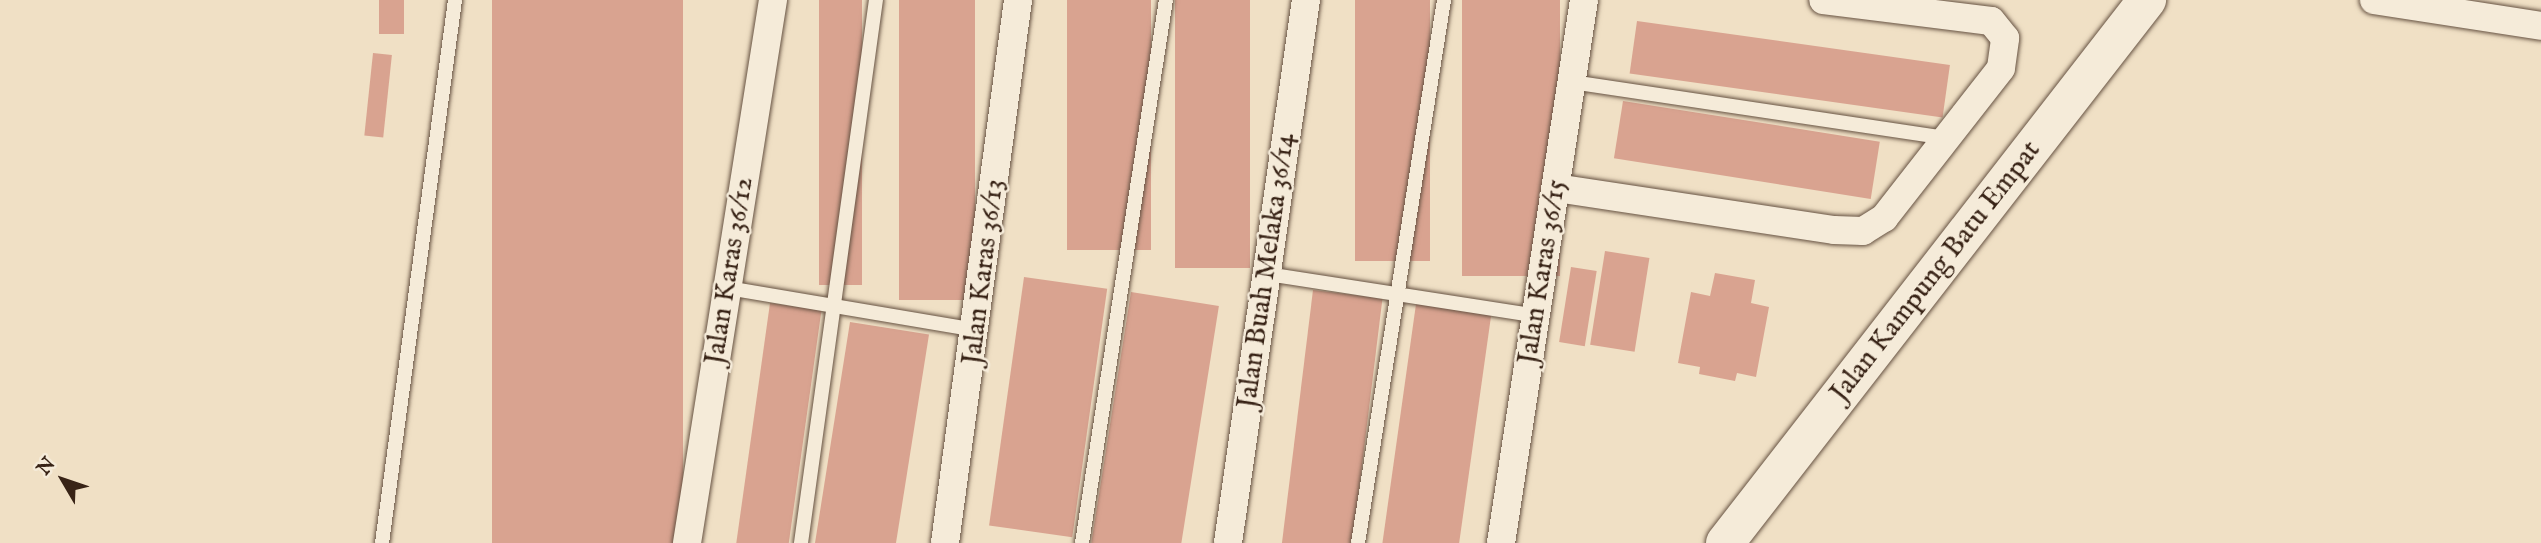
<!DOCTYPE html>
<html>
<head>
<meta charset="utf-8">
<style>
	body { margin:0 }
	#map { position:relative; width:2541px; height:543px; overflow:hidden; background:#f0e0c5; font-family:"IM FELL English",serif }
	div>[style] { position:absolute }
	.building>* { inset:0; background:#d9a390; transform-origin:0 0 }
	.roads { filter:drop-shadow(0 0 2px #665242) drop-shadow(0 0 2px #665242) }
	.lane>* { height:14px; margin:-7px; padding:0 7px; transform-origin:7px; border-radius:7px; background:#f5ebd9 }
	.street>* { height:28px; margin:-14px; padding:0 14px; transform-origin:14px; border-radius:14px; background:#f5ebd9 }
	.secondary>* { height:38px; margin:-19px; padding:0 19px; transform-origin:19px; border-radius:19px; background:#f5ebd9 }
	span { translate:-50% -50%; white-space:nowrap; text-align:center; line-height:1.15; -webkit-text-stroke:5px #f5ebd9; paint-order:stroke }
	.street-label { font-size:28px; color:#382316 }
	.north { position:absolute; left:28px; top:445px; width:70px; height:70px; -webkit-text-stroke:5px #f5ebd9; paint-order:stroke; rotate:309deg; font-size:19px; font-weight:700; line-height:28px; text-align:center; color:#382316 }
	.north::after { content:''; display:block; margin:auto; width:24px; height:32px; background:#382316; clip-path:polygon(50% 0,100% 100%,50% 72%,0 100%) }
</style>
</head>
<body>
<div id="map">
	<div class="building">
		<i style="left:379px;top:0;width:25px;height:34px"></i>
		<i style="left:492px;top:0;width:191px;height:549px"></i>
		<i style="left:819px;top:0;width:43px;height:285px"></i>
		<i style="left:899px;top:0;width:76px;height:300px"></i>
		<i style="left:1067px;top:0;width:84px;height:250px"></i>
		<i style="left:1175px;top:0;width:75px;height:268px"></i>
		<i style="left:1355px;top:0;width:75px;height:261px"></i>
		<i style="left:1462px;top:0;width:98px;height:276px"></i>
		<i style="left:1637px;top:21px;width:316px;height:53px;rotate:8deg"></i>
		<i style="left:373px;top:53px;width:19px;height:83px;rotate:6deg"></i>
		<i style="left:1623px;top:101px;width:260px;height:58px;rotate:9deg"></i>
		<i style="left:1605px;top:251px;width:45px;height:95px;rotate:9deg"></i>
		<i style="left:1571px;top:267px;width:26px;height:76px;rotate:9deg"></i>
		<i style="clip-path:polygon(1715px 273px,1755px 280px,1751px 303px,1769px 307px,1756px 377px,1737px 373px,1735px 381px,1699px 374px,1700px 367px,1678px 363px,1691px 292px,1710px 296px)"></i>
		<i style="left:1024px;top:277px;width:84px;height:251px;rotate:8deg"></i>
		<i style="left:1313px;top:290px;width:70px;height:255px;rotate:7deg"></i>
		<i style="left:1131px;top:292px;width:89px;height:254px;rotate:9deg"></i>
		<i style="left:770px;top:303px;width:52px;height:243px;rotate:8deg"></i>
		<i style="left:1416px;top:304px;width:76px;height:242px;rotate:8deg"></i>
		<i style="left:850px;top:322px;width:80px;height:224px;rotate:9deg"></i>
	</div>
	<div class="roads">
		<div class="lane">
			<i style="left:1572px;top:82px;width:379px;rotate:8.5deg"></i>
			<i style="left:1267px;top:274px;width:273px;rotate:8.8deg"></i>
			<i style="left:728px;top:288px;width:253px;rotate:9.6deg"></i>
			<i style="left:382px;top:543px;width:548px;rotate:-82.34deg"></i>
			<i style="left:801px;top:543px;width:548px;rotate:-82.14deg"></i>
			<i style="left:1082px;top:543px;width:549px;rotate:-81.21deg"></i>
			<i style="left:1358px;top:543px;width:550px;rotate:-81deg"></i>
		</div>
		<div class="street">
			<i style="left:2374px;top:0;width:169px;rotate:8.8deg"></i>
			<i style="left:1556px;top:188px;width:281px;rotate:8.6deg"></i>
			<i style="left:1834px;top:230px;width:29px;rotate:2deg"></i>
			<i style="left:1863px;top:231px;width:25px;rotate:-32deg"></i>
			<i style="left:1884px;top:218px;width:190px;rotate:-52deg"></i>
			<i style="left:2001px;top:68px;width:30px;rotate:-82deg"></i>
			<i style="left:2005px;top:38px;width:22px;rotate:-129deg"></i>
			<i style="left:1991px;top:21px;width:169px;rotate:-172.9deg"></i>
			<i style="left:687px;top:543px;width:550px;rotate:-81deg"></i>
			<i style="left:945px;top:543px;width:548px;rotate:-82.34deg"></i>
			<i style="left:1228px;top:543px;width:549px;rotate:-81.83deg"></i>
			<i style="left:1501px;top:543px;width:549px;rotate:-81.31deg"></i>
		</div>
		<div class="secondary">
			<i style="left:1725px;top:543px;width:688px;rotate:-52.15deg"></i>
		</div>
	</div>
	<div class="street-label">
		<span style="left:730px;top:271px;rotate:-81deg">Jalan Karas 36/12</span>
		<span style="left:1267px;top:271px;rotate:-82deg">Jalan Buah Melaka 36/14</span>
		<span style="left:984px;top:272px;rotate:-83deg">Jalan Karas 36/13</span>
		<span style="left:1543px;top:272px;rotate:-81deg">Jalan Karas 36/15</span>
		<span style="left:1936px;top:272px;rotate:-52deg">Jalan Kampung Batu Empat</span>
	</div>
	<div class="north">N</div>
</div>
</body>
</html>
